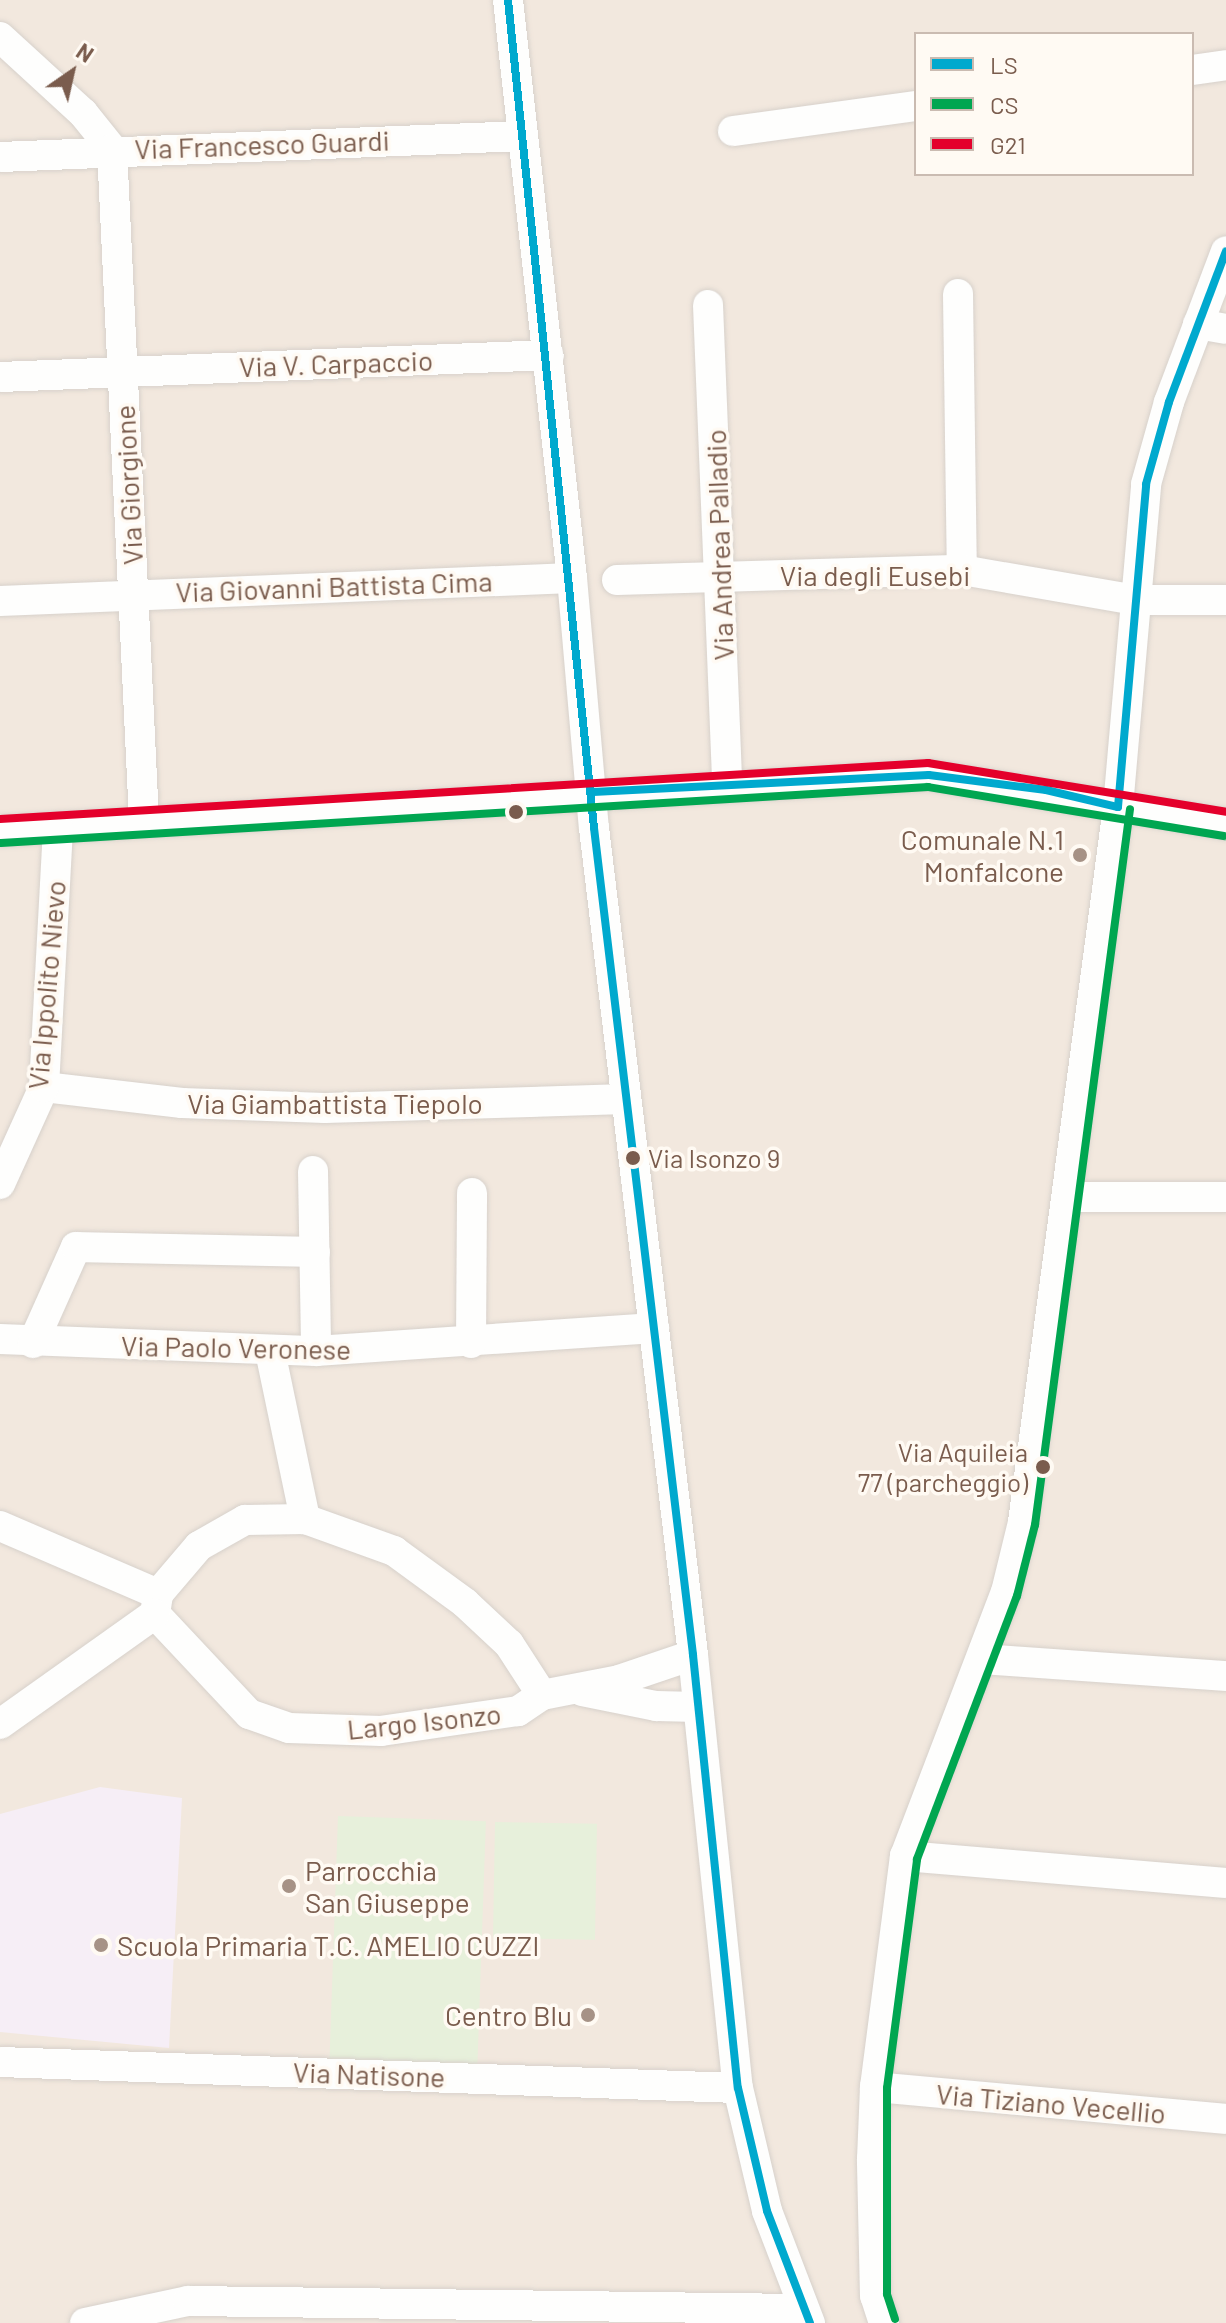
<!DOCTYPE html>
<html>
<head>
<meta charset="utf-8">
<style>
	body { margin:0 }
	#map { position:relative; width:1226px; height:2323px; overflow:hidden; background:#f9f5f0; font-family:Barlow,sans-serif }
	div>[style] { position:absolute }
	.residential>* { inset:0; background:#f2e8de }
	.education>* { inset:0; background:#f6eef6 }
	.green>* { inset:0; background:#e7f0db; transform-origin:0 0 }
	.roads { filter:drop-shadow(0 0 2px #d7d1cb) drop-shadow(0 0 2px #d7d1cb) }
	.minor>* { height:30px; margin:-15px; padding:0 15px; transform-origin:15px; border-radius:15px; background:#fefefd }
	.bus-1>* { height:8px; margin:-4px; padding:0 4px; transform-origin:4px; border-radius:4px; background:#00a9ce }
	.bus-2>* { height:8px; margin:-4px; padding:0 4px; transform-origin:4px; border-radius:4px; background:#00a651 }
	.bus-3>* { height:8px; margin:-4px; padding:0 4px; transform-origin:4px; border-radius:4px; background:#e4002b }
	.dots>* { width:22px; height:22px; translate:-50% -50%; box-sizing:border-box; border:4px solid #fffaf3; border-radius:50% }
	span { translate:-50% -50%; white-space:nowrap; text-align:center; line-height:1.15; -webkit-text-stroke:7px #fffaf3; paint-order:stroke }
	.bus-label { font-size:26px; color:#7a5c4d }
	.left { translate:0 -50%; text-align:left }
	.right { translate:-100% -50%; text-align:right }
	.street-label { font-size:28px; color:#7a5c4d }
	.poi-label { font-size:28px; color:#7a5c4d }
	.legend { position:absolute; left:914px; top:32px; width:280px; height:144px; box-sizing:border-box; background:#fffaf3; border:2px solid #cabbb1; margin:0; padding:10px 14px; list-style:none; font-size:24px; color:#7a5c4d }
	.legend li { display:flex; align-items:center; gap:16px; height:40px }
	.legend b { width:40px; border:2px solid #cabbb1 }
	.north { position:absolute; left:32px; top:32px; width:80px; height:80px; -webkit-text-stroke:6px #fffaf3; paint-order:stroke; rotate:34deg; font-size:22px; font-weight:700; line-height:32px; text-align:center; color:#7a5c4d }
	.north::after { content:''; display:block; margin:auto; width:28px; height:36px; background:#7a5c4d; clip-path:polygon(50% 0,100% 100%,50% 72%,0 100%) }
</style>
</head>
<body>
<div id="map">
	<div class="residential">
		<i style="clip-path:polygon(evenodd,0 0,1226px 0,1226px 2323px,0 2323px,0 0,916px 34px,1192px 34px,1192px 174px,916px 174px,916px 34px)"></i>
	</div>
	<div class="education">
		<i style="clip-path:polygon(100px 1787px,182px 1798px,169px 2048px,0 2032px,0 1814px)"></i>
	</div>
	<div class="green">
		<i style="left:338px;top:1816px;width:148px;height:256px;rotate:2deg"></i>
		<i style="left:495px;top:1822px;width:102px;height:116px;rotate:1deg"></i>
	</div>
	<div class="roads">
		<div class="minor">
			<i style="left:508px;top:0;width:582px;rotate:83.68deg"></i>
			<i style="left:572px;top:578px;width:251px;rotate:85deg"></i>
			<i style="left:594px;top:828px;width:833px;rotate:83.17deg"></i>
			<i style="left:693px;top:1655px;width:435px;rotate:84.1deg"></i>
			<i style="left:738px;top:2088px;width:126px;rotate:76.7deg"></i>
			<i style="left:767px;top:2211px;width:120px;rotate:69deg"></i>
			<i style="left:0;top:37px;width:113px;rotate:42.5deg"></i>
			<i style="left:83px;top:113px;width:46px;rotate:51.1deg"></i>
			<i style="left:112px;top:149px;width:673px;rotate:87.27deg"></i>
			<i style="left:1192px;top:70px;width:34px;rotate:-8deg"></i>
			<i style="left:733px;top:131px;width:185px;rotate:-7.8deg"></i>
			<i style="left:0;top:157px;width:523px;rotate:-2.3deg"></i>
			<i style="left:958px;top:294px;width:276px;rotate:89.2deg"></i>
			<i style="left:708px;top:305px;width:479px;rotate:87.7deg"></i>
			<i style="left:1198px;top:324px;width:28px;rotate:10deg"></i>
			<i style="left:0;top:377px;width:549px;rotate:-2.29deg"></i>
			<i style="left:617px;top:580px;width:345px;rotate:-1.7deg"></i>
			<i style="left:962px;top:570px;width:177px;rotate:9.8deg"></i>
			<i style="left:1136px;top:600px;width:90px"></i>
			<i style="left:0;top:601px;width:572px;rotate:-2.3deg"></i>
			<i style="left:0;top:831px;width:931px;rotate:-3.45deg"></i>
			<i style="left:929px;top:775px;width:301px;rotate:9.4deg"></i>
			<i style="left:44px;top:1087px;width:139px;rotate:6.6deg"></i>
			<i style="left:182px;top:1103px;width:143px;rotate:2deg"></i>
			<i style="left:325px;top:1108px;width:301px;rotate:-1.7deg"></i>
			<i style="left:313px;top:1171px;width:180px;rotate:89deg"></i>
			<i style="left:0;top:1184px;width:107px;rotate:-65.6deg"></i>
			<i style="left:44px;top:1087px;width:260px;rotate:-86.9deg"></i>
			<i style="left:1067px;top:1197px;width:159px"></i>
			<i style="left:0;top:1339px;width:316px;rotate:2.2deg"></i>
			<i style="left:316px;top:1351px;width:339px;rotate:-3.9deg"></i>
			<i style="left:33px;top:1343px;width:105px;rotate:-65.9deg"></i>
			<i style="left:76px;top:1247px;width:239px;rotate:1.2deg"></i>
			<i style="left:471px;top:1343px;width:150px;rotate:-89.6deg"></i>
			<i style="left:270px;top:1351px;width:172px;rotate:78.2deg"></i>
			<i style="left:305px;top:1519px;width:95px;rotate:19.8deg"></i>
			<i style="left:394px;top:1551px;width:88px;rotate:36.2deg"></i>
			<i style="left:465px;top:1603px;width:60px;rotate:43deg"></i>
			<i style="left:509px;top:1644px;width:61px;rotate:57.1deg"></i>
			<i style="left:542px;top:1695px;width:29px;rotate:146deg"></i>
			<i style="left:518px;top:1711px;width:138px;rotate:171.7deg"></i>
			<i style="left:381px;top:1731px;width:92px;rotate:-178.1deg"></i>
			<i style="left:289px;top:1728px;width:42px;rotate:-160.7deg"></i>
			<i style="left:249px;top:1714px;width:137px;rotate:-133.2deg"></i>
			<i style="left:155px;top:1614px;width:20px;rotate:-81deg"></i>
			<i style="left:158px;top:1594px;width:63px;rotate:-49.5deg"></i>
			<i style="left:199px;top:1546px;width:53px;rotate:-29.5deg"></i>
			<i style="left:245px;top:1520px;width:60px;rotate:-1deg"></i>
			<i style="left:0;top:1526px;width:172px;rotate:23.3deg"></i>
			<i style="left:982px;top:1659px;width:245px;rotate:4deg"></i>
			<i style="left:582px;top:1691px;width:76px;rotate:11.5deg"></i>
			<i style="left:656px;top:1706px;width:42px;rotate:1.4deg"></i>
			<i style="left:542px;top:1695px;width:78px;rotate:-11deg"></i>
			<i style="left:619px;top:1680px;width:78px;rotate:-18.7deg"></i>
			<i style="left:0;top:1724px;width:190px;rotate:-35.4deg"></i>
			<i style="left:905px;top:1856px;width:322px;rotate:4.8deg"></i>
			<i style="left:0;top:2062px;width:738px;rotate:2.02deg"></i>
			<i style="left:875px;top:2087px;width:352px;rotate:5.2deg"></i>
			<i style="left:85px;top:2323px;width:105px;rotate:-12.1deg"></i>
			<i style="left:188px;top:2301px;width:615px;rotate:0.75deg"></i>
			<i style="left:884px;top:2323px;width:28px;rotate:-108deg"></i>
			<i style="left:875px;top:2296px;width:137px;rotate:-91.3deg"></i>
			<i style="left:872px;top:2159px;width:72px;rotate:-87.6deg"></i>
			<i style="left:875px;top:2087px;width:233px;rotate:-82.6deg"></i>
			<i style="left:905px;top:1856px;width:283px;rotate:-69.1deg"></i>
			<i style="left:1006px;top:1592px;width:72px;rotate:-76.3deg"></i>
			<i style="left:1023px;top:1522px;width:721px;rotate:-82.43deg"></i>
			<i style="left:1118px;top:807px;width:324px;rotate:-85deg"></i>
			<i style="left:1146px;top:484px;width:85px;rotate:-74.3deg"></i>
			<i style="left:1169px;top:402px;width:161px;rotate:-69.3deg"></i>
		</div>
	</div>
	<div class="bus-1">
		<i style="left:508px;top:0;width:832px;rotate:84.07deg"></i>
		<i style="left:594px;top:828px;width:833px;rotate:83.17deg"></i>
		<i style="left:693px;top:1655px;width:435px;rotate:84.1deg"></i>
		<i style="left:738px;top:2088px;width:126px;rotate:76.7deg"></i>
		<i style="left:767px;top:2211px;width:120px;rotate:69deg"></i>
		<i style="left:593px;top:792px;width:336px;rotate:-2.9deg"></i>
		<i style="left:929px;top:775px;width:118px;rotate:7.3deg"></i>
		<i style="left:1046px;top:790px;width:74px;rotate:13.3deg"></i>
		<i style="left:1118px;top:807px;width:324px;rotate:-85deg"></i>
		<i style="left:1146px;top:484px;width:85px;rotate:-74.3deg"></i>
		<i style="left:1169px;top:402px;width:161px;rotate:-69.3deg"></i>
	</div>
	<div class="bus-2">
		<i style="left:1px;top:843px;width:929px;rotate:-3.46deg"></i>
		<i style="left:928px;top:787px;width:300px;rotate:9.4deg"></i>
		<i style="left:895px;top:2319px;width:26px;rotate:-108deg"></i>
		<i style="left:887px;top:2294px;width:206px;rotate:-90deg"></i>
		<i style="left:887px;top:2088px;width:231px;rotate:-82.5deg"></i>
		<i style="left:917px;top:1859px;width:281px;rotate:-69.2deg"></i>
		<i style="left:1017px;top:1596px;width:73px;rotate:-75.8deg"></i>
		<i style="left:1035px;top:1525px;width:722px;rotate:-82.44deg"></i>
	</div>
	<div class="bus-3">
		<i style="left:0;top:819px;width:930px;rotate:-3.45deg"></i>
		<i style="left:928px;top:763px;width:302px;rotate:9.3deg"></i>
	</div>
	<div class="dots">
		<i style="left:516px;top:812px;background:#7a5c4d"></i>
		<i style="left:1080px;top:855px;background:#a69286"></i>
		<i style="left:633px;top:1158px;background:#7a5c4d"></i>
		<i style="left:1043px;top:1467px;background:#7a5c4d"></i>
		<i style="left:289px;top:1886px;background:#a69286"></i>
		<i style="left:101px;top:1945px;background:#a69286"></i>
		<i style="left:588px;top:2015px;background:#a69286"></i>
	</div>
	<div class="bus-label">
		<span class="left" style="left:648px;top:1158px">Via Isonzo 9</span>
		<span class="right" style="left:1028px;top:1467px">Via Aquileia<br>77 (parcheggio)</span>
	</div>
	<div class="street-label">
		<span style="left:262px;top:144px;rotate:-2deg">Via Francesco Guardi</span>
		<span style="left:336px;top:363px;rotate:-2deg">Via V. Carpaccio</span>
		<span style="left:128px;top:485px;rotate:-93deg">Via Giorgione</span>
		<span style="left:719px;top:545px;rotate:-92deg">Via Andrea Palladio</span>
		<span style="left:875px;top:575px">Via degli Eusebi</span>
		<span style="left:334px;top:586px;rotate:-2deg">Via Giovanni Battista Cima</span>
		<span style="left:46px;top:985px;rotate:-85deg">Via Ippolito Nievo</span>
		<span style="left:335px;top:1103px">Via Giambattista Tiepolo</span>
		<span style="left:236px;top:1347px;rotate:1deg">Via Paolo Veronese</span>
		<span style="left:424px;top:1721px;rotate:-6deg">Largo Isonzo</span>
		<span style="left:369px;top:2074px;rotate:2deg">Via Natisone</span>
		<span style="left:1051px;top:2103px;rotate:5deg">Via Tiziano Vecellio</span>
	</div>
	<div class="poi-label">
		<span class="right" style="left:1064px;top:855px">Comunale N.1<br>Monfalcone</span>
		<span class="left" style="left:305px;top:1886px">Parrocchia<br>San Giuseppe</span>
		<span class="left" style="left:117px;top:1945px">Scuola Primaria T.C. AMELIO CUZZI</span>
		<span class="right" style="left:572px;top:2015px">Centro Blu</span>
	</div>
	<ul class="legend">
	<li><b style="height:10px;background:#00a9ce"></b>LS</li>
	<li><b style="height:10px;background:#00a651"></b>CS</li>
	<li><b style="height:10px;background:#e4002b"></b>G21</li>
	</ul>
	<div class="north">N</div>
</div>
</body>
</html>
